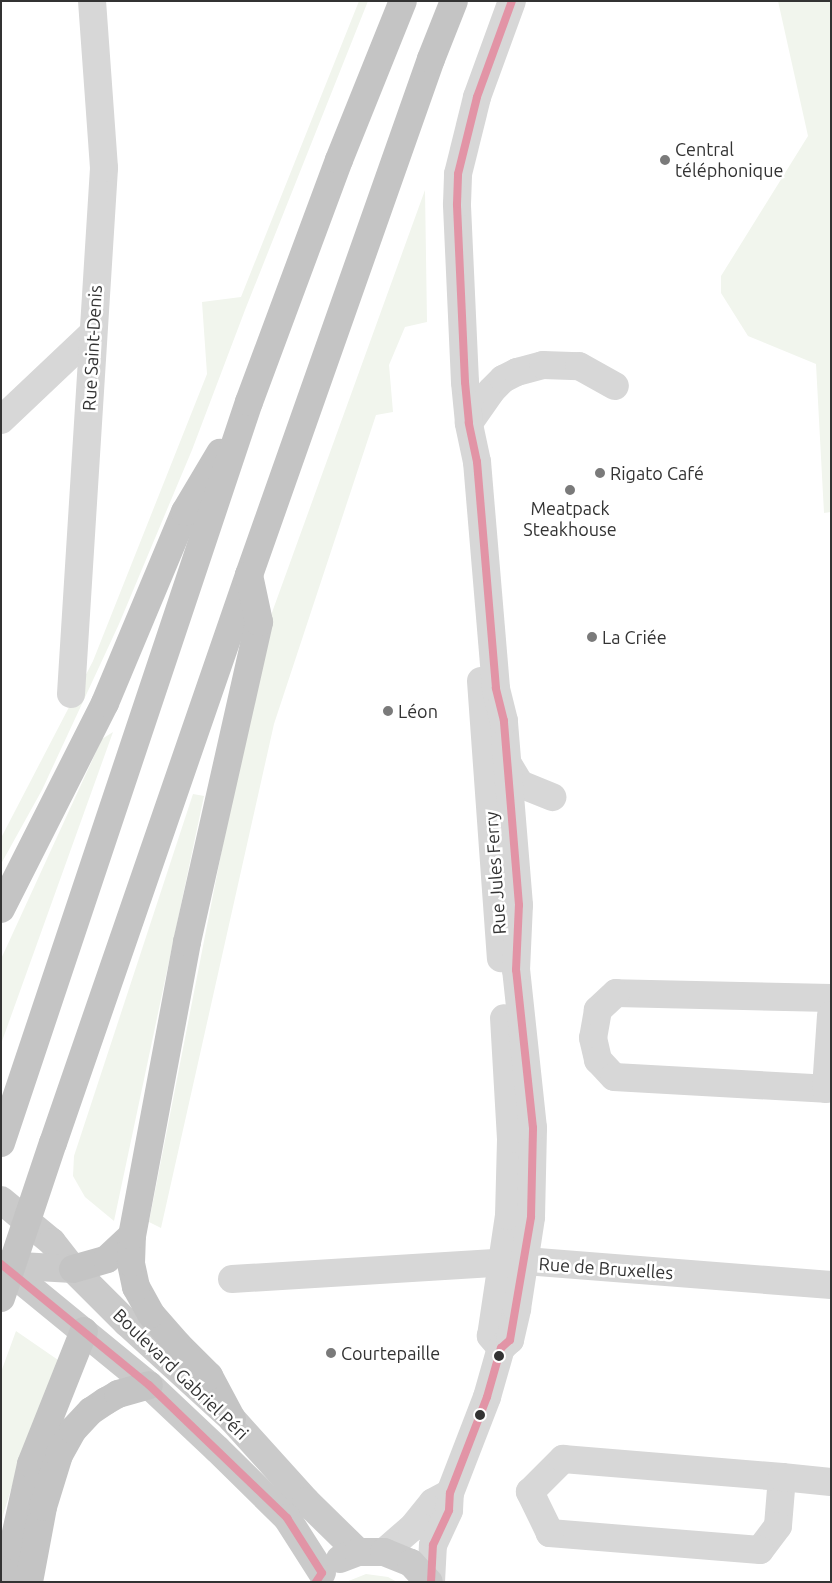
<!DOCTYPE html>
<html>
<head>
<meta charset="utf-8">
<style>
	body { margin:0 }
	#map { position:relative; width:832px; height:1583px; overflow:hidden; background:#fff; font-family:Ubuntu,sans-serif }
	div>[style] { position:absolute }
	.green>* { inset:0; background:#f1f5ed }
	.minor>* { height:28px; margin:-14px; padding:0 14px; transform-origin:14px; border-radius:14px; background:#d7d7d7 }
	.tertiary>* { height:28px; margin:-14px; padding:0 14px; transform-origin:14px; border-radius:14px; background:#d7d7d7 }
	.primary>* { height:28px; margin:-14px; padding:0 14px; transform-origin:14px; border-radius:14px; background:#cacaca }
	.motorway>* { height:28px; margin:-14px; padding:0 14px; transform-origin:14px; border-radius:14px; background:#c4c4c4 }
	.motorway-bridge>* { height:28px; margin:-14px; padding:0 14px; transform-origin:14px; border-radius:14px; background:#c4c4c4 }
	.bus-1>* { height:8px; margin:-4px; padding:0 4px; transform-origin:4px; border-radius:4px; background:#e294a6 }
	.dots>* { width:14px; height:14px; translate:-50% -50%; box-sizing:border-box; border:2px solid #fff; border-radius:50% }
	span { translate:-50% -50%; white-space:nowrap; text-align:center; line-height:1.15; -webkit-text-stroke:5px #fff; paint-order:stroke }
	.poi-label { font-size:18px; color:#333 }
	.left { translate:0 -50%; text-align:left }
	.street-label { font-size:18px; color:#333 }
	.frame { position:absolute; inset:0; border:2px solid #333; pointer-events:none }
</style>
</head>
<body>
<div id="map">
	<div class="green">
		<i style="clip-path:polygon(359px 1px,368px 1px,245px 310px,192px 450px,119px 624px,42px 790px,1px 864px,1px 838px,93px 661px,207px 374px,202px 302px,241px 297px)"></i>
		<i style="clip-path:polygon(778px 1px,831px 1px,831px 512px,824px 513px,816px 364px,748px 336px,721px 293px,721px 276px,808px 136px)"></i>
		<i style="clip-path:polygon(425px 190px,427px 322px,405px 327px,389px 365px,393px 412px,376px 415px,274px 724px,161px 1228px,149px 1222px,251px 701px,270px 618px)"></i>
		<i style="clip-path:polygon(113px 732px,1px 1044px,1px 959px,102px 739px)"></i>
		<i style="clip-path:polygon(193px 794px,204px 796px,114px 1221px,85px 1197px,73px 1176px,74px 1156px)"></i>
		<i style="clip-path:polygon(16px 1331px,61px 1362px,26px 1442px,3px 1515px,1px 1529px,1px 1372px)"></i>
		<i style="clip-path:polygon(366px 1574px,388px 1577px,397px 1582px,346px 1582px)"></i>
	</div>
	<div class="minor">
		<i style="left:1px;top:420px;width:125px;rotate:-43.4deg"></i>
		<i style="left:469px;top:423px;width:39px;rotate:-55deg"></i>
		<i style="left:491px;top:391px;width:17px;rotate:-45deg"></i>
		<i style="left:503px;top:379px;width:16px;rotate:-27deg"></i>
		<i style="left:517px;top:372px;width:27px;rotate:-15deg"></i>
		<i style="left:543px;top:365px;width:36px;rotate:2deg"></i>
		<i style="left:579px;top:366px;width:41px;rotate:29.1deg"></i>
		<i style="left:71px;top:694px;width:527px;rotate:-86.41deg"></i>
		<i style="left:104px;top:168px;width:167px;rotate:-94.1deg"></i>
		<i style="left:508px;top:764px;width:23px;rotate:59deg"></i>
		<i style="left:520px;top:784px;width:35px;rotate:22deg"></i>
		<i style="left:831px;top:998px;width:215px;rotate:-178.7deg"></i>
		<i style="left:616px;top:993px;width:25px;rotate:137deg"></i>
		<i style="left:598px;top:1010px;width:28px;rotate:100deg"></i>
		<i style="left:593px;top:1038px;width:23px;rotate:77deg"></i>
		<i style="left:598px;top:1060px;width:23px;rotate:47deg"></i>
		<i style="left:614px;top:1077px;width:212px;rotate:3.2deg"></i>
		<i style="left:826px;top:1089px;width:74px;rotate:-86.1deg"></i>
		<i style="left:232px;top:1279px;width:294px;rotate:-3.5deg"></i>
		<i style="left:525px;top:1261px;width:307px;rotate:4.5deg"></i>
		<i style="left:782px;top:1477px;width:49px;rotate:94.7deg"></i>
		<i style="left:778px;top:1526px;width:30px;rotate:127deg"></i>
		<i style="left:760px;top:1550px;width:211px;rotate:-175.4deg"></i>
		<i style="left:550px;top:1533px;width:46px;rotate:-116deg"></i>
		<i style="left:530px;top:1492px;width:47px;rotate:-45deg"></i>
		<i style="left:563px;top:1459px;width:220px;rotate:4.7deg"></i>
		<i style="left:782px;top:1477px;width:49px;rotate:5.8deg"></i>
	</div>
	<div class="tertiary">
		<i style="left:481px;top:681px;width:278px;rotate:85.9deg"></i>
		<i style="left:501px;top:1348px;width:16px;rotate:-130deg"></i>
		<i style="left:491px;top:1336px;width:121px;rotate:-81.5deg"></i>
		<i style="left:509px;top:1216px;width:77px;rotate:-88.5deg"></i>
		<i style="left:511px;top:1139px;width:121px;rotate:-93.3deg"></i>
		<i style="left:384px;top:1552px;width:37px;rotate:-41deg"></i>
		<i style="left:412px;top:1528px;width:33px;rotate:-51deg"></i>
		<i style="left:433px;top:1502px;width:19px;rotate:-28deg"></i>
		<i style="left:431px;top:1582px;width:37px;rotate:-87deg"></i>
		<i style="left:433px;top:1545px;width:38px;rotate:-65deg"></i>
		<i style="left:449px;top:1510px;width:17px;rotate:-87deg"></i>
		<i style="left:450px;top:1493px;width:103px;rotate:-68.9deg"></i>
		<i style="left:487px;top:1397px;width:51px;rotate:-74.1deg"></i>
		<i style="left:501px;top:1348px;width:12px;rotate:-42deg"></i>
		<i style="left:510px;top:1340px;width:32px;rotate:-77deg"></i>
		<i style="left:517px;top:1309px;width:93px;rotate:-81.3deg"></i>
		<i style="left:531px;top:1217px;width:89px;rotate:-88.7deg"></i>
		<i style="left:533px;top:1128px;width:159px;rotate:-96.1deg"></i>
		<i style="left:516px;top:970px;width:65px;rotate:-87.4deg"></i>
		<i style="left:519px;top:905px;width:185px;rotate:-94.7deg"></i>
		<i style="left:504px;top:721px;width:34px;rotate:-104deg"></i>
		<i style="left:496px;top:688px;width:227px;rotate:-94.8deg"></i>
		<i style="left:477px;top:462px;width:40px;rotate:-102deg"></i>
		<i style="left:469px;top:423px;width:41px;rotate:-95.6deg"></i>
		<i style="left:465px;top:382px;width:178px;rotate:-92.6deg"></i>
		<i style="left:457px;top:204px;width:30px;rotate:-88deg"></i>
		<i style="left:458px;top:174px;width:79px;rotate:-76.1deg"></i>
		<i style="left:477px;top:97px;width:102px;rotate:-70deg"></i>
	</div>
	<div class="primary">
		<i style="left:1px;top:1200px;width:66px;rotate:39.5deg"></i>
		<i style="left:52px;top:1242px;width:34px;rotate:52deg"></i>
		<i style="left:73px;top:1269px;width:76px;rotate:45deg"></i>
		<i style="left:127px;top:1323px;width:142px;rotate:42.4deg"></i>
		<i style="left:232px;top:1419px;width:110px;rotate:47.9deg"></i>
		<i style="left:306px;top:1501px;width:73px;rotate:44.4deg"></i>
		<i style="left:1px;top:1264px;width:191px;rotate:39.3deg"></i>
		<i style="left:149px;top:1385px;width:93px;rotate:43.3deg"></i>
		<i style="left:217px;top:1449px;width:98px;rotate:44.6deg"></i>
		<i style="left:287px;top:1518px;width:65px;rotate:57.5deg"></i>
		<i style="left:3px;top:1265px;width:70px;rotate:3.3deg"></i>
		<i style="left:340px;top:1559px;width:19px;rotate:-21deg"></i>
		<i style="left:358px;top:1552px;width:26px"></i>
		<i style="left:384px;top:1552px;width:29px;rotate:22deg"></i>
		<i style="left:411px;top:1563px;width:26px;rotate:47deg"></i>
	</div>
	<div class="motorway">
		<i style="left:1px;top:909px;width:231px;rotate:-63.2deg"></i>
		<i style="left:105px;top:703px;width:207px;rotate:-67.3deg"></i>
		<i style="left:185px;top:512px;width:69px;rotate:-59.3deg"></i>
		<i style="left:1px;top:1143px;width:781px;rotate:-71.5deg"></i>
		<i style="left:249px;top:402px;width:258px;rotate:-69.6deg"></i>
		<i style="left:339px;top:160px;width:171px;rotate:-68.1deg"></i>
		<i style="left:53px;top:1143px;width:601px;rotate:-70.96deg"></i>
		<i style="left:249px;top:575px;width:547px;rotate:-70.57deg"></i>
		<i style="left:431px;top:59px;width:62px;rotate:-68.4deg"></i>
		<i style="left:73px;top:1269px;width:35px;rotate:-16deg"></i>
		<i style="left:107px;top:1259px;width:34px;rotate:-43deg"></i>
		<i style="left:232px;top:1419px;width:49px;rotate:-118.1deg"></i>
		<i style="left:209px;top:1376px;width:44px;rotate:-135deg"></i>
		<i style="left:178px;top:1345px;width:41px;rotate:-131.1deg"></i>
		<i style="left:151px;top:1314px;width:31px;rotate:-119deg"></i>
		<i style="left:136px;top:1287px;width:25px;rotate:-102deg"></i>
		<i style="left:131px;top:1263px;width:27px;rotate:-88deg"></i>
		<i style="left:132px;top:1236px;width:299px;rotate:-79.4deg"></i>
		<i style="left:187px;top:942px;width:328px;rotate:-77.3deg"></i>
		<i style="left:259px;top:622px;width:48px;rotate:-102deg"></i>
		<i style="left:9px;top:1582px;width:36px;rotate:-84deg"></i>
		<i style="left:13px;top:1546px;width:84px;rotate:-77.6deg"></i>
		<i style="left:31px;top:1464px;width:143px;rotate:-68.3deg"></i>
		<i style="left:29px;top:1582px;width:76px;rotate:-79.4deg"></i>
		<i style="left:43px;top:1507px;width:54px;rotate:-72.9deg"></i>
		<i style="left:59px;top:1455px;width:29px;rotate:-61deg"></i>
		<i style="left:73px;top:1430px;width:26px;rotate:-47deg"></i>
		<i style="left:91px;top:1411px;width:18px;rotate:-34deg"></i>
		<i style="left:106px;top:1401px;width:14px;rotate:-30deg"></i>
		<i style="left:118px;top:1394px;width:32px;rotate:-16deg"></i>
	</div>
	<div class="motorway-bridge">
		<i style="left:1px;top:1298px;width:163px;rotate:-71.5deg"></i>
	</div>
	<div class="bus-1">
		<i style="left:1px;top:1264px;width:191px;rotate:39.3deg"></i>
		<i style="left:149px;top:1385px;width:192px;rotate:43.9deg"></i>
		<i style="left:287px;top:1518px;width:65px;rotate:57.5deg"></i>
		<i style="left:322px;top:1573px;width:11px;rotate:124deg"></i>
		<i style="left:431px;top:1582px;width:37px;rotate:-87deg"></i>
		<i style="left:433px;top:1545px;width:38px;rotate:-65deg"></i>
		<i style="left:449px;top:1510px;width:17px;rotate:-87deg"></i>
		<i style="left:450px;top:1493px;width:103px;rotate:-68.9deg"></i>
		<i style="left:487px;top:1397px;width:51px;rotate:-74.1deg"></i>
		<i style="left:501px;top:1348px;width:12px;rotate:-42deg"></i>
		<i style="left:510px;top:1340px;width:125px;rotate:-80.3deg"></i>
		<i style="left:531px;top:1217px;width:89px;rotate:-88.7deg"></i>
		<i style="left:533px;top:1128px;width:159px;rotate:-96.1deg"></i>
		<i style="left:516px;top:970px;width:65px;rotate:-87.4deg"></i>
		<i style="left:519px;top:905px;width:185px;rotate:-94.7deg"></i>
		<i style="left:504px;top:721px;width:34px;rotate:-104deg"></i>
		<i style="left:496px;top:688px;width:227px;rotate:-94.8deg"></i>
		<i style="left:477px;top:462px;width:40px;rotate:-102deg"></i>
		<i style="left:469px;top:423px;width:41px;rotate:-95.6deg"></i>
		<i style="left:465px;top:382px;width:178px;rotate:-92.6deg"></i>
		<i style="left:457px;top:204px;width:30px;rotate:-88deg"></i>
		<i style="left:458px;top:174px;width:79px;rotate:-76.1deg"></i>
		<i style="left:477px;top:97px;width:102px;rotate:-70deg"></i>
	</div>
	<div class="dots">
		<i style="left:665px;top:160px;background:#7a7a7a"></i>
		<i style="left:600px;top:473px;background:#7a7a7a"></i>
		<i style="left:570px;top:490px;background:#7a7a7a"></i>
		<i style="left:592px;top:637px;background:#7a7a7a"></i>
		<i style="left:388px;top:711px;background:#7a7a7a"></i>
		<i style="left:331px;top:1353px;background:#7a7a7a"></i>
		<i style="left:499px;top:1356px;background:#333"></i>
		<i style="left:480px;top:1415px;background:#333"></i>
	</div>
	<div class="poi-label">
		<span class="left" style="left:675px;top:160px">Central<br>téléphonique</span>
		<span class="left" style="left:610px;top:473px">Rigato Café</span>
		<span style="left:570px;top:519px">Meatpack<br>Steakhouse</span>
		<span class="left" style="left:602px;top:637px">La Criée</span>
		<span class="left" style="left:398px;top:711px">Léon</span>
		<span class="left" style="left:341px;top:1353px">Courtepaille</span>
	</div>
	<div class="street-label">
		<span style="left:92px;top:348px;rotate:-87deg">Rue Saint-Denis</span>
		<span style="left:495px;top:873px;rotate:-94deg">Rue Jules Ferry</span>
		<span style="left:606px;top:1268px;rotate:4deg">Rue de Bruxelles</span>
		<span style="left:181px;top:1374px;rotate:44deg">Boulevard Gabriel Péri</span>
	</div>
	<div class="frame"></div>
</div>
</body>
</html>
